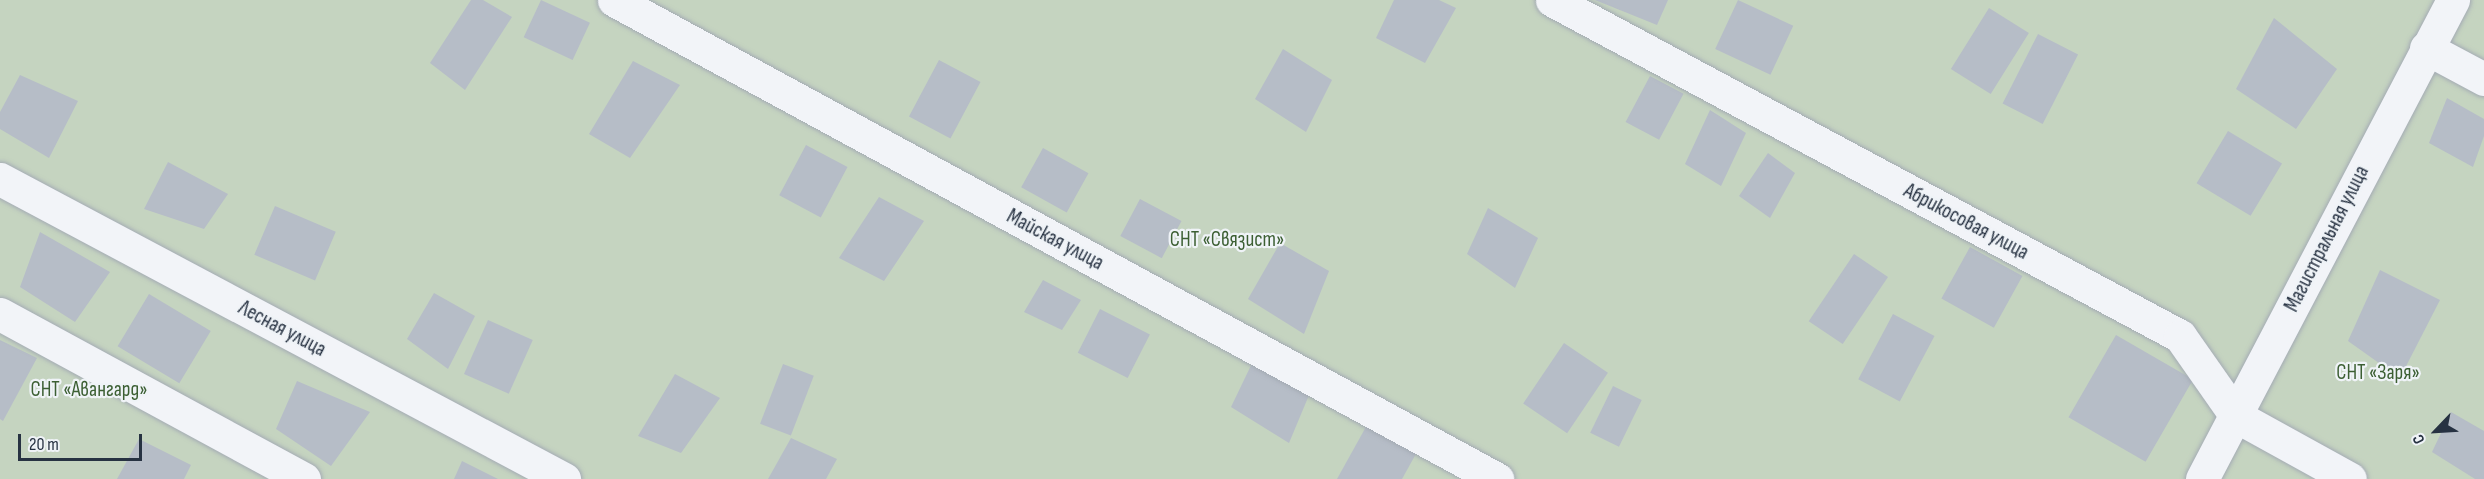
<!DOCTYPE html>
<html>
<head>
<meta charset="utf-8">
<style>
	body { margin:0 }
	#map { position:relative; width:2484px; height:479px; overflow:hidden; background:#dfe4ea; font-family:"Sofia Sans Condensed",sans-serif }
	div>[style] { position:absolute }
	.green>* { inset:0; background:#c5d4c0; transform-origin:0 0 }
	.building>* { inset:0; background:#b6bdc7; transform-origin:0 0 }
	.roads { filter:drop-shadow(0 0 2px #a4abb4) drop-shadow(0 0 2px #a4abb4) }
	.street>* { height:33px; margin:-16.5px; padding:0 16.5px; transform-origin:16.5px; border-radius:16.5px; background:#f2f4f8 }
	span { translate:-50% -50%; white-space:nowrap; text-align:center; line-height:1.15; -webkit-text-stroke:4.5px #eff3f7; paint-order:stroke }
	.street-label { font-size:21px; color:#273242 }
	.park-label { font-size:21px; color:#3c5f33 }
	.north { position:absolute; left:2406px; top:401px; width:60px; height:60px; -webkit-text-stroke:4px #eff3f7; paint-order:stroke; rotate:245deg; font-size:16px; font-weight:700; line-height:24px; text-align:center; color:#273242 }
	.north::after { content:''; display:block; margin:auto; width:21px; height:27px; background:#273242; clip-path:polygon(50% 0,100% 100%,50% 72%,0 100%) }
	.scale { position:absolute; left:18px; top:434px; width:124px; height:27px; box-sizing:border-box; border:3px solid #273242; border-top:0; padding-left:8px; font-size:18px; line-height:21px; white-space:nowrap; color:#273242; -webkit-text-stroke:4px #eff3f7; paint-order:stroke }
</style>
</head>
<body>
<div id="map">
	<div class="green">
		<i style="left:0;top:0;width:2484px;height:479px"></i>
	</div>
	<div class="building">
		<i style="clip-path:polygon(471px 0,483px 0,512px 17px,465px 90px,430px 63px)"></i>
		<i style="left:541px;top:0;width:54px;height:41px;rotate:25deg"></i>
		<i style="clip-path:polygon(1394px 0,1439px 0,1456px 8px,1425px 63px,1376px 38px)"></i>
		<i style="clip-path:polygon(1595px 0,1668px 0,1657px 25px)"></i>
		<i style="left:1738px;top:0;width:61px;height:54px;rotate:25deg"></i>
		<i style="left:1989px;top:8px;width:47px;height:72px;rotate:32deg"></i>
		<i style="clip-path:polygon(2274px 18px,2337px 69px,2296px 129px,2236px 89px)"></i>
		<i style="left:2038px;top:34px;width:45px;height:78px;rotate:27deg"></i>
		<i style="clip-path:polygon(1283px 49px,1332px 80px,1306px 132px,1255px 99px)"></i>
		<i style="left:939px;top:60px;width:47px;height:64px;rotate:28deg"></i>
		<i style="clip-path:polygon(633px 61px,680px 85px,630px 158px,589px 134px)"></i>
		<i style="clip-path:polygon(20px 75px,78px 101px,49px 158px,0 129px,0 112px)"></i>
		<i style="left:1650px;top:76px;width:38px;height:52px;rotate:28deg"></i>
		<i style="clip-path:polygon(2447px 98px,2484px 119px,2484px 136px,2473px 167px,2429px 143px)"></i>
		<i style="clip-path:polygon(1710px 110px,1746px 133px,1721px 186px,1685px 164px)"></i>
		<i style="left:2228px;top:131px;width:63px;height:61px;rotate:31deg"></i>
		<i style="left:806px;top:145px;width:47px;height:57px;rotate:28deg"></i>
		<i style="left:1043px;top:148px;width:52px;height:45px;rotate:29deg"></i>
		<i style="clip-path:polygon(1768px 153px,1795px 173px,1770px 218px,1739px 196px)"></i>
		<i style="clip-path:polygon(168px 162px,228px 194px,204px 229px,144px 209px)"></i>
		<i style="clip-path:polygon(879px 197px,924px 221px,884px 281px,839px 258px)"></i>
		<i style="left:1140px;top:199px;width:47px;height:42px;rotate:28deg"></i>
		<i style="left:275px;top:206px;width:66px;height:53px;rotate:23deg"></i>
		<i style="clip-path:polygon(1488px 208px,1538px 238px,1515px 288px,1467px 254px)"></i>
		<i style="clip-path:polygon(40px 232px,110px 272px,75px 322px,20px 287px)"></i>
		<i style="clip-path:polygon(1280px 243px,1329px 271px,1304px 334px,1248px 299px)"></i>
		<i style="left:1970px;top:247px;width:60px;height:59px;rotate:29deg"></i>
		<i style="left:1854px;top:254px;width:41px;height:81px;rotate:34deg"></i>
		<i style="clip-path:polygon(2380px 270px,2440px 300px,2400px 378px,2348px 341px)"></i>
		<i style="clip-path:polygon(1043px 280px,1081px 300px,1062px 330px,1024px 312px)"></i>
		<i style="clip-path:polygon(434px 293px,475px 316px,448px 369px,407px 339px)"></i>
		<i style="left:149px;top:294px;width:72px;height:61px;rotate:31deg"></i>
		<i style="left:1100px;top:309px;width:56px;height:49px;rotate:27deg"></i>
		<i style="left:1893px;top:314px;width:47px;height:74px;rotate:28deg"></i>
		<i style="left:488px;top:320px;width:49px;height:59px;rotate:24deg"></i>
		<i style="left:2116px;top:335px;width:89px;height:95px;rotate:30deg"></i>
		<i style="clip-path:polygon(0 340px,37px 358px,3px 421px,0 419px)"></i>
		<i style="left:1564px;top:343px;width:53px;height:73px;rotate:34deg"></i>
		<i style="clip-path:polygon(1256px 355px,1312px 388px,1289px 443px,1231px 407px)"></i>
		<i style="left:783px;top:364px;width:33px;height:64px;rotate:21deg"></i>
		<i style="clip-path:polygon(675px 374px,720px 398px,681px 453px,638px 436px)"></i>
		<i style="clip-path:polygon(297px 381px,370px 412px,331px 466px,276px 429px)"></i>
		<i style="left:1613px;top:386px;width:32px;height:52px;rotate:26deg"></i>
		<i style="clip-path:polygon(2451px 412px,2484px 431px,2484px 479px,2475px 479px,2432px 452px)"></i>
		<i style="clip-path:polygon(1367px 425px,1417px 452px,1402px 479px,1337px 479px)"></i>
		<i style="clip-path:polygon(791px 438px,837px 459px,826px 479px,768px 479px)"></i>
		<i style="clip-path:polygon(139px 439px,191px 465px,184px 479px,117px 479px)"></i>
		<i style="clip-path:polygon(462px 461px,498px 479px,454px 479px)"></i>
	</div>
	<div class="roads">
		<div class="street">
			<i style="left:614px;top:0;width:1005px;rotate:28.48deg"></i>
			<i style="left:1552px;top:0;width:712px;rotate:28.15deg"></i>
			<i style="left:2180px;top:336px;width:98px;rotate:55deg"></i>
			<i style="left:2236px;top:416px;width:130px;rotate:28.9deg"></i>
			<i style="left:2426px;top:48px;width:66px;rotate:28.1deg"></i>
			<i style="left:0;top:179px;width:639px;rotate:28.01deg"></i>
			<i style="left:0;top:314px;width:346px;rotate:28.5deg"></i>
			<i style="left:2202px;top:479px;width:541px;rotate:-62.35deg"></i>
		</div>
	</div>
	<div class="street-label">
		<span style="left:1966px;top:222px;rotate:28deg">Абрикосовая улица</span>
		<span style="left:2327px;top:239px;rotate:-63deg">Магистральная улица</span>
		<span style="left:1055px;top:240px;rotate:28deg">Майская улица</span>
		<span style="left:282px;top:329px;rotate:28deg">Лесная улица</span>
	</div>
	<div class="park-label">
		<span style="left:1227px;top:240px">СНТ «Связист»</span>
		<span style="left:2378px;top:373px">СНТ «Заря»</span>
		<span style="left:89px;top:390px">СНТ «Авангард»</span>
	</div>
	<div class="north">С</div>
	<div class="scale">20 m</div>
</div>
</body>
</html>
